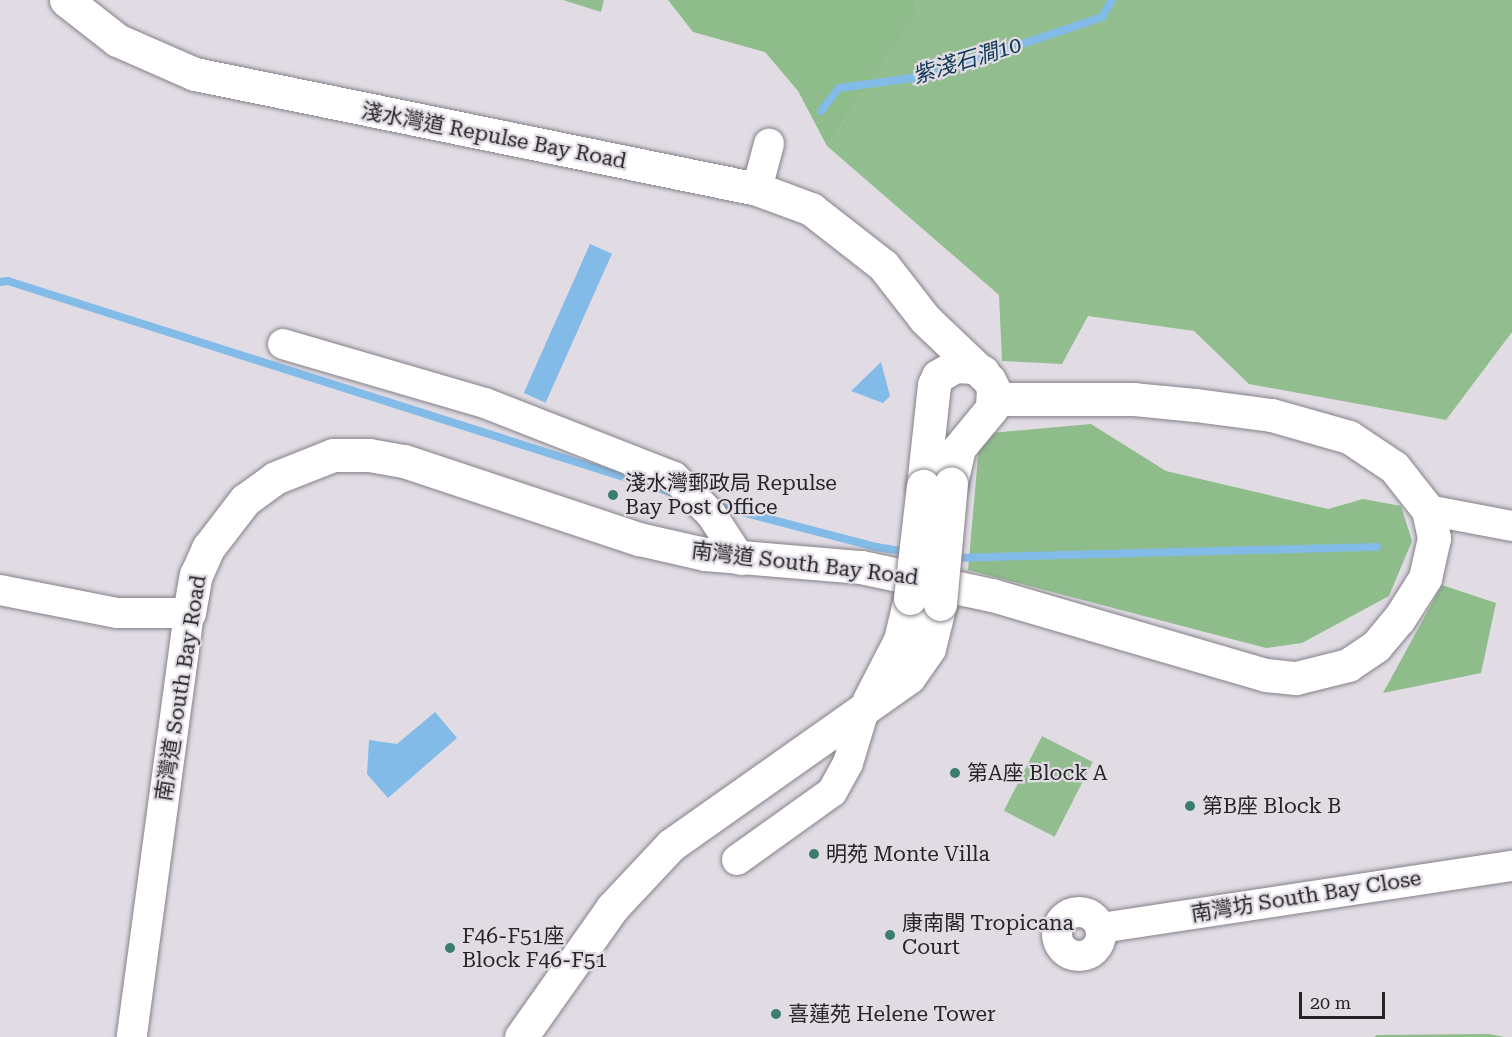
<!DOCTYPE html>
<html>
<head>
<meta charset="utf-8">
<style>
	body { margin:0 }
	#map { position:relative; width:1512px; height:1037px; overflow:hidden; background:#e1dce4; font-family:"Roboto Serif","Noto Sans TC",serif }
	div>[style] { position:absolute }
	.green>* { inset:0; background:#92be8f; transform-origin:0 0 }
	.forest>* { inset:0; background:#8ebd8b }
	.water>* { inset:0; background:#83bbe8; transform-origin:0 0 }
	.stream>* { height:8px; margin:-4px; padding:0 4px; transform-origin:4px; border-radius:4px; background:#83bbe8 }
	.roads { filter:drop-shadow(0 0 2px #858088) drop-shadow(0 0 2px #858088) }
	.minor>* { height:30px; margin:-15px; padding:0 15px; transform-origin:15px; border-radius:15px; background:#fff }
	.minor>.ring { margin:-15px; padding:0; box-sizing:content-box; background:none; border:30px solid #fff; border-radius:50% }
	.tertiary>* { height:33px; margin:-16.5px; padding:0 16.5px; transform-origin:16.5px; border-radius:16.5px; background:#fff }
	.secondary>* { height:33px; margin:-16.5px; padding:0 16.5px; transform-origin:16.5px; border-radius:16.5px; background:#fff }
	.bridges { filter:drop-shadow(0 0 2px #858088) drop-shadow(0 0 2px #858088) }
	.secondary-bridge>* { height:33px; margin:-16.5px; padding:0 16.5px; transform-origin:16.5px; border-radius:16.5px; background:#fff }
	.dots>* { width:16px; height:16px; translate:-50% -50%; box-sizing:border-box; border:3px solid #e1dce4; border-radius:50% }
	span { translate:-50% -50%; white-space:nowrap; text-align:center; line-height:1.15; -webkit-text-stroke:4.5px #e1dce4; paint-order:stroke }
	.street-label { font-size:21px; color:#262427 }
	.poi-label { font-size:21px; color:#262427 }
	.left { translate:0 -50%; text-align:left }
	.water-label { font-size:22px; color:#0e3957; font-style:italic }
	.scale { position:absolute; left:1299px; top:992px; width:86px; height:27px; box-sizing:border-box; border:3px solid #262427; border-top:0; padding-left:8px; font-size:18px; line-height:21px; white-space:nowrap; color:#262427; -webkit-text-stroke:4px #e1dce4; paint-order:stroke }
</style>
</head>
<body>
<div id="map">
	<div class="green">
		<i style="clip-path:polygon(563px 0,604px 0,601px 12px)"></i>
		<i style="clip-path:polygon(916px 0,1512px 0,1512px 332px,1446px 420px,1249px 384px,1194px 331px,1088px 316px,1062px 364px,1002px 361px,999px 295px,827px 146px,914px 17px)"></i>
		<i style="left:1042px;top:736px;width:57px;height:84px;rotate:27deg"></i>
	</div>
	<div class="forest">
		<i style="clip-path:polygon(668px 0,916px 0,915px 16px,827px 146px,798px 91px,765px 52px,693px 32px)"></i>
		<i style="clip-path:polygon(1091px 424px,1166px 471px,1328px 509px,1363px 499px,1401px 506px,1412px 541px,1389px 596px,1302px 643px,1266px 648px,968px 570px,980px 434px)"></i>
		<i style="clip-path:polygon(1442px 585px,1496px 603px,1481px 673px,1383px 693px)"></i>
		<i style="clip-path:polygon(1489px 1034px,1505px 1037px,1374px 1037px,1377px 1035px)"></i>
	</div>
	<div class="water">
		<i style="left:590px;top:244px;width:24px;height:163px;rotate:24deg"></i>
		<i style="clip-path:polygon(881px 362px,890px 396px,883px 403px,851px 391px)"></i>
		<i style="clip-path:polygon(435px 712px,457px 738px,388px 798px,367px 774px,369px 740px,397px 744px)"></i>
	</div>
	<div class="stream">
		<i style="left:821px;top:111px;width:29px;rotate:-52deg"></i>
		<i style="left:839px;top:88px;width:89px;rotate:-7.8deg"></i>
		<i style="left:927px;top:76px;width:185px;rotate:-18.6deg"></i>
		<i style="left:1102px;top:17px;width:20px;rotate:-60deg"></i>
		<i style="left:0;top:282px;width:8px;rotate:-7deg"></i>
		<i style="left:8px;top:281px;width:702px;rotate:17.66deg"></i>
		<i style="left:715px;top:505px;width:166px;rotate:14.6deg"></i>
		<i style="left:876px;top:547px;width:33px;rotate:9deg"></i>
		<i style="left:952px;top:558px;width:425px;rotate:-1.5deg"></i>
	</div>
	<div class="roads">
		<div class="minor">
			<i style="left:757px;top:189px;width:47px;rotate:-75.1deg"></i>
			<i style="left:283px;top:344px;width:210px;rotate:16.3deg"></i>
			<i style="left:485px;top:403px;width:203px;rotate:21.4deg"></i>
			<i style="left:674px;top:477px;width:52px;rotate:45deg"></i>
			<i style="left:711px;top:514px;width:55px;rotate:56.9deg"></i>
			<i style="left:1428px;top:510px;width:86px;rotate:10.8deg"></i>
			<i style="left:0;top:590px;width:119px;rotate:11.1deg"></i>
			<i style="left:117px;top:613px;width:72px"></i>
			<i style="left:189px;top:613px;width:428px;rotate:97.7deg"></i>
			<i style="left:737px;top:860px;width:117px;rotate:-35.6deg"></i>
			<i style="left:832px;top:792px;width:33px;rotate:-61deg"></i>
			<i style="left:848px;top:763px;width:55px;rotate:-73.2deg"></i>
			<i class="ring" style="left:1057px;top:912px;width:14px;height:14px"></i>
			<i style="left:1101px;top:928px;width:416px;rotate:-8.6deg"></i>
		</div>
		<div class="tertiary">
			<i style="left:189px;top:613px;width:39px;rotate:-80deg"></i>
			<i style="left:196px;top:575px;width:30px;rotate:-66deg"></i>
			<i style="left:208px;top:548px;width:61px;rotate:-52.4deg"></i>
			<i style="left:245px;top:500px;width:37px;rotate:-36deg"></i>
			<i style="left:275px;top:478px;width:62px;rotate:-21.6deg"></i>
			<i style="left:333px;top:455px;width:36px"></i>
			<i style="left:369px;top:455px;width:36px;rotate:10deg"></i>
			<i style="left:404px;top:461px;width:248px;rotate:18.4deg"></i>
			<i style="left:639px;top:539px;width:68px;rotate:12.8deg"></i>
			<i style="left:705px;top:554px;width:157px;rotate:4.8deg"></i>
			<i style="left:861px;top:567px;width:134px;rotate:12.1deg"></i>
			<i style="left:992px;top:595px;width:285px;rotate:16.3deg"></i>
			<i style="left:1266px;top:675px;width:30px;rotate:6deg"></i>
			<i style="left:1296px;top:678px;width:54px;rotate:-14deg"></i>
			<i style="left:1348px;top:665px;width:34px;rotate:-34deg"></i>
			<i style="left:1376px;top:646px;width:35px;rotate:-50deg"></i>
			<i style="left:1399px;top:619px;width:49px;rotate:-57.6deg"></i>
			<i style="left:1425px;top:578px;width:41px;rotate:-77.3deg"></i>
			<i style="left:1434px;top:538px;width:29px;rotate:-102deg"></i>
			<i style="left:1428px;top:510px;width:55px;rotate:-128.3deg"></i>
			<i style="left:1394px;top:467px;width:54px;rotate:-146.3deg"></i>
			<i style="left:1349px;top:437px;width:81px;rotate:-164.2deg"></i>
			<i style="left:1271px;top:415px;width:77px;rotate:-172.5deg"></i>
			<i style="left:1195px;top:405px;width:61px;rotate:-174.4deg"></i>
			<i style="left:1134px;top:399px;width:140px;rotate:180deg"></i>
		</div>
		<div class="secondary">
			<i style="left:66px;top:0;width:65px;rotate:38.1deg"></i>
			<i style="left:117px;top:40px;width:85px;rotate:23.6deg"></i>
			<i style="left:195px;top:74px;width:574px;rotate:11.56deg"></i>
			<i style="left:757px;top:189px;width:58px;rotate:20.3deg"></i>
			<i style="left:811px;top:209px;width:91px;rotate:37.9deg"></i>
			<i style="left:883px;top:265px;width:68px;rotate:52.1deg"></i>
			<i style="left:925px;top:319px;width:88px;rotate:43.6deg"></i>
			<i style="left:989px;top:380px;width:9px;rotate:63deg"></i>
			<i style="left:993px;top:388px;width:20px;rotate:93deg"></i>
			<i style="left:992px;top:408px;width:52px;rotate:129.5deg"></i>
			<i style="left:959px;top:448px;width:36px;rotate:103deg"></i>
			<i style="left:923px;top:486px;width:102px;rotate:-83.8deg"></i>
			<i style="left:934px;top:385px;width:10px;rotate:-66deg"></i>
			<i style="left:938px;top:376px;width:20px;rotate:-30deg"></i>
			<i style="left:955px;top:366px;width:19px;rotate:3deg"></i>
			<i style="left:974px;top:367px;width:10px;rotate:29deg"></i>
			<i style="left:869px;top:700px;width:68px;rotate:-62.7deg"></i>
			<i style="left:900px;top:640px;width:43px;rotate:-76.6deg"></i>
			<i style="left:521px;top:1037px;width:158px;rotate:-54.8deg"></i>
			<i style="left:612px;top:908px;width:86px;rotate:-46.9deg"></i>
			<i style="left:671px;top:845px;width:291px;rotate:-35.2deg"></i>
			<i style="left:909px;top:677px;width:35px;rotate:-55deg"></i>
			<i style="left:929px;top:648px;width:45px;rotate:-76deg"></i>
		</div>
	</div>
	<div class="bridges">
		<div class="secondary-bridge">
			<i style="left:910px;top:598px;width:113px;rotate:-83.4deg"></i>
			<i style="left:940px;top:604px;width:121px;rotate:-84.8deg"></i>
		</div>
	</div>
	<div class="dots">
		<i style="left:613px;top:495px;background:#3b7d6e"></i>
		<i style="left:955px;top:773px;background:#3b7d6e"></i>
		<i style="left:1190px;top:806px;background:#3b7d6e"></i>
		<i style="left:814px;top:854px;background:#3b7d6e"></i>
		<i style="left:890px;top:935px;background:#3b7d6e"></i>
		<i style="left:450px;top:948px;background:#3b7d6e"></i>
		<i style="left:776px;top:1014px;background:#3b7d6e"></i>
	</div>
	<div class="street-label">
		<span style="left:494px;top:136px;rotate:11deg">淺水灣道 Repulse Bay Road</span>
		<span style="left:805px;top:564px;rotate:7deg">南灣道 South Bay Road</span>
		<span style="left:181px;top:688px;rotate:-81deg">南灣道 South Bay Road</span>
		<span style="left:1306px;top:896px;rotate:-9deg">南灣坊 South Bay Close</span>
	</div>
	<div class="poi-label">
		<span class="left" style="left:625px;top:495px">淺水灣郵政局 Repulse<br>Bay Post Office</span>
		<span class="left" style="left:967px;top:773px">第A座 Block A</span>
		<span class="left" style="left:1202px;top:806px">第B座 Block B</span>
		<span class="left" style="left:826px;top:854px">明苑 Monte Villa</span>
		<span class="left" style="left:902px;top:935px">康南閣 Tropicana<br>Court</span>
		<span class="left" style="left:462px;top:948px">F46-F51座<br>Block F46-F51</span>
		<span class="left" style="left:788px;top:1014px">喜蓮苑 Helene Tower</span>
	</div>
	<div class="water-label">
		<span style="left:967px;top:60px;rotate:-17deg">紫淺石澗10</span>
	</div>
	<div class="scale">20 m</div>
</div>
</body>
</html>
